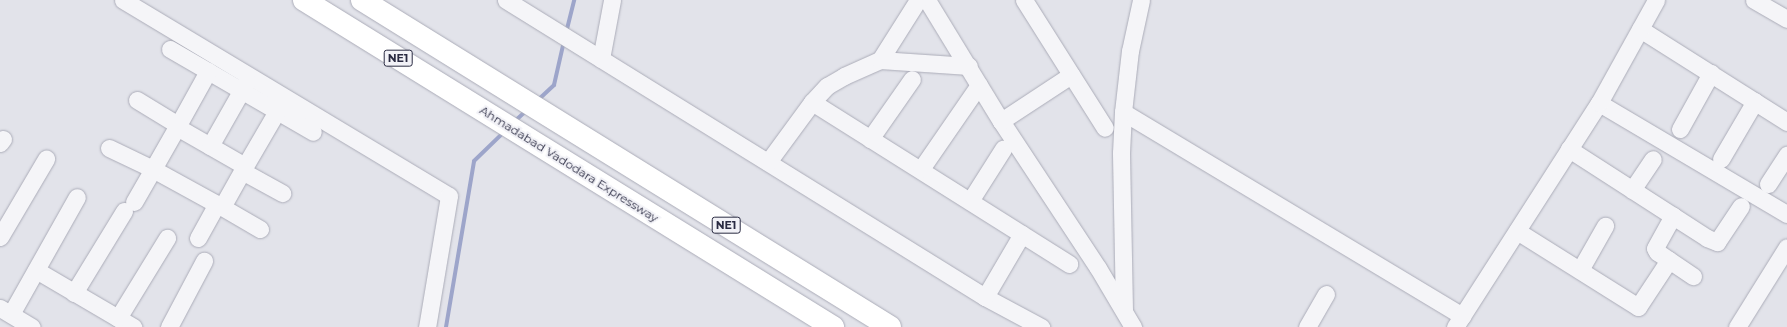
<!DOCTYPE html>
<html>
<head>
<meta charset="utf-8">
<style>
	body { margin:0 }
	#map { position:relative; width:1787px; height:327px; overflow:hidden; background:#e2e3ea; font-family:Montserrat,sans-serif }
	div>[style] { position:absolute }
	.stream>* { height:4px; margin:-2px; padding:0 2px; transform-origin:2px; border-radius:2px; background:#9da5ca }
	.roads { filter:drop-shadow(0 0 1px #abacb8) drop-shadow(0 0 1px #abacb8) }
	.minor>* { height:17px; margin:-8.5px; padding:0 8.5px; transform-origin:8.5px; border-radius:8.5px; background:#f5f5f8 }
	.highway>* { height:22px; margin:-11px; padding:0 11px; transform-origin:11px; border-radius:11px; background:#fff }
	span { translate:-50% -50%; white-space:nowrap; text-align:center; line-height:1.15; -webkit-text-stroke:4px #f2f2f7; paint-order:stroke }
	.shield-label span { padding:1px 3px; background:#f2f2f7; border:1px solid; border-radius:3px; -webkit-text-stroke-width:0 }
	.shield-label { font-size:11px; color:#2a2b42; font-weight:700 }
	.street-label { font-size:12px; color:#2a2b42 }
</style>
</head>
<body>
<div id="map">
	<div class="stream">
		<i style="left:566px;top:33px;width:34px;rotate:-76deg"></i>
		<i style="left:538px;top:100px;width:22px;rotate:-43deg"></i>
		<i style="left:554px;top:85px;width:45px;rotate:-77.2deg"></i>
		<i style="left:514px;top:122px;width:18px;rotate:-43deg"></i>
		<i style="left:446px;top:327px;width:168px;rotate:-80.4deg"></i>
		<i style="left:474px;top:161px;width:43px;rotate:-44.1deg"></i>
	</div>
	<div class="roads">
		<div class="minor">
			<i style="left:123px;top:0;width:380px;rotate:31deg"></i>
			<i style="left:449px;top:196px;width:133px;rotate:99.5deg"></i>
			<i style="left:506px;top:0;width:564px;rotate:31.8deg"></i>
			<i style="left:985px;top:297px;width:64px;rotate:28.2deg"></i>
			<i style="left:927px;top:0;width:142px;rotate:58.6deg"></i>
			<i style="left:1001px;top:121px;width:176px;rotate:56.6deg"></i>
			<i style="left:1098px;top:268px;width:69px;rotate:59.3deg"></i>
			<i style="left:1024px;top:0;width:151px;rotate:57.7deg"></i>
			<i style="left:1754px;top:0;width:38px;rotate:30deg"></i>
			<i style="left:1640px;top:29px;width:174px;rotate:32.3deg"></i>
			<i style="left:170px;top:49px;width:165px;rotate:30.1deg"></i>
			<i style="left:601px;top:59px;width:60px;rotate:-79.4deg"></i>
			<i style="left:880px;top:60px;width:89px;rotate:3.9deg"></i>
			<i style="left:137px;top:100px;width:48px;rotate:31.4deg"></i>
			<i style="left:812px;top:102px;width:304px;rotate:32.2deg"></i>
			<i style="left:1599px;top:103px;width:218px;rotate:30.6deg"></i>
			<i style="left:1123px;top:112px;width:396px;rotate:31deg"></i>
			<i style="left:1001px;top:121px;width:84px;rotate:-33.3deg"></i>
			<i style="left:177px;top:127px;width:78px;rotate:29.8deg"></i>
			<i style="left:245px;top:166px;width:47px;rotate:119.3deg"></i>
			<i style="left:222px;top:207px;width:79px;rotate:-151.2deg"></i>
			<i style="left:153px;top:169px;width:48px;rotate:-60.3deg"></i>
			<i style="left:177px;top:127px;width:64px;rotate:-61deg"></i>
			<i style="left:1680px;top:129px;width:64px;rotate:-61deg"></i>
			<i style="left:870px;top:139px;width:73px;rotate:-55deg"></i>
			<i style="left:0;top:143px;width:5px;rotate:-53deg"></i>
			<i style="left:210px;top:146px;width:75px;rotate:-60.4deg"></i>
			<i style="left:109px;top:148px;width:49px;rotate:25.5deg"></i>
			<i style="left:153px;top:169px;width:38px;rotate:120deg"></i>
			<i style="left:1721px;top:159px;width:67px;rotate:-59.6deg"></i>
			<i style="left:768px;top:162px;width:74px;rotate:-53.7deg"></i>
			<i style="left:812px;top:102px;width:22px;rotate:-47deg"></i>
			<i style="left:827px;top:86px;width:20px;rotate:-30deg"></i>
			<i style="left:844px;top:76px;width:39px;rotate:-24deg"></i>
			<i style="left:880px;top:60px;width:71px;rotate:-57.7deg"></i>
			<i style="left:245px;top:166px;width:64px;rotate:-59.8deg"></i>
			<i style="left:921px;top:169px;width:102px;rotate:-55.4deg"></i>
			<i style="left:242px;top:171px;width:46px;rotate:28.8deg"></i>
			<i style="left:1768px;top:184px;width:35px;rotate:-57deg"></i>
			<i style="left:1632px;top:190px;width:37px;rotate:-56deg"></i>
			<i style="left:970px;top:201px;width:62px;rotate:-57.6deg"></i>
			<i style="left:222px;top:207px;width:44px;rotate:30.1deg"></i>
			<i style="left:1673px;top:216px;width:40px;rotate:32.9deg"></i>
			<i style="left:1707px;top:238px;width:11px;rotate:22deg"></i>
			<i style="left:1717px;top:242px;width:43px;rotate:-56.3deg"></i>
			<i style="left:1517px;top:231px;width:143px;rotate:32.1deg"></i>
			<i style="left:1638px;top:307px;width:56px;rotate:-56.6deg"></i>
			<i style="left:1669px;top:260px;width:14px;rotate:-146deg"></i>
			<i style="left:1657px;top:252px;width:4px;rotate:-117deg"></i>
			<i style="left:1655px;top:248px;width:37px;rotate:-61deg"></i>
			<i style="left:1673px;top:216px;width:124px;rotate:-147.2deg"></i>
			<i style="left:0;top:237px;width:91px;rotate:-59.5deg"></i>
			<i style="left:198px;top:238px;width:39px;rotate:-61deg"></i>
			<i style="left:1669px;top:260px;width:29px;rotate:34deg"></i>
			<i style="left:36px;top:270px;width:113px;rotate:30.4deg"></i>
			<i style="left:1580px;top:270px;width:51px;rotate:-60.4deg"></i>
			<i style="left:74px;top:293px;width:96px;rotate:-58.6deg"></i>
			<i style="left:985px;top:297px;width:73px;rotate:-59.6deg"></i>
			<i style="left:0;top:308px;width:37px;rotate:31deg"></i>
			<i style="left:1124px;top:310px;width:157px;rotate:-91.1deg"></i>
			<i style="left:1121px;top:153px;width:41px;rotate:-87.2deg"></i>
			<i style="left:1123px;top:112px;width:61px;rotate:-83.5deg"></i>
			<i style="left:1130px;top:51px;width:52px;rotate:-77.8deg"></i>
			<i style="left:11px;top:314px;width:134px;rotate:-60.6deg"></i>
			<i style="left:118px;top:318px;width:94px;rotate:-58.5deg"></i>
			<i style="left:169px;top:327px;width:75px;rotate:-62.1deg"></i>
			<i style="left:1307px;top:327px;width:38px;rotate:-60deg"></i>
			<i style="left:1455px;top:327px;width:266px;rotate:-57.3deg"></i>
			<i style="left:1599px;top:103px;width:118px;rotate:-61deg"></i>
			<i style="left:1737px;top:327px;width:94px;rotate:-58deg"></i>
		</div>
		<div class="highway">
			<i style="left:304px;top:0;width:622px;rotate:31.72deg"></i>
			<i style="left:362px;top:0;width:621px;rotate:31.77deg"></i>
		</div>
	</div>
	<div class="shield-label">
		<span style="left:398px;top:58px">NE1</span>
		<span style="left:726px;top:225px">NE1</span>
	</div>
	<div class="street-label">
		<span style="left:569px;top:164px;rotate:32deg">Ahmadabad Vadodara Expressway</span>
	</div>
</div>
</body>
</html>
